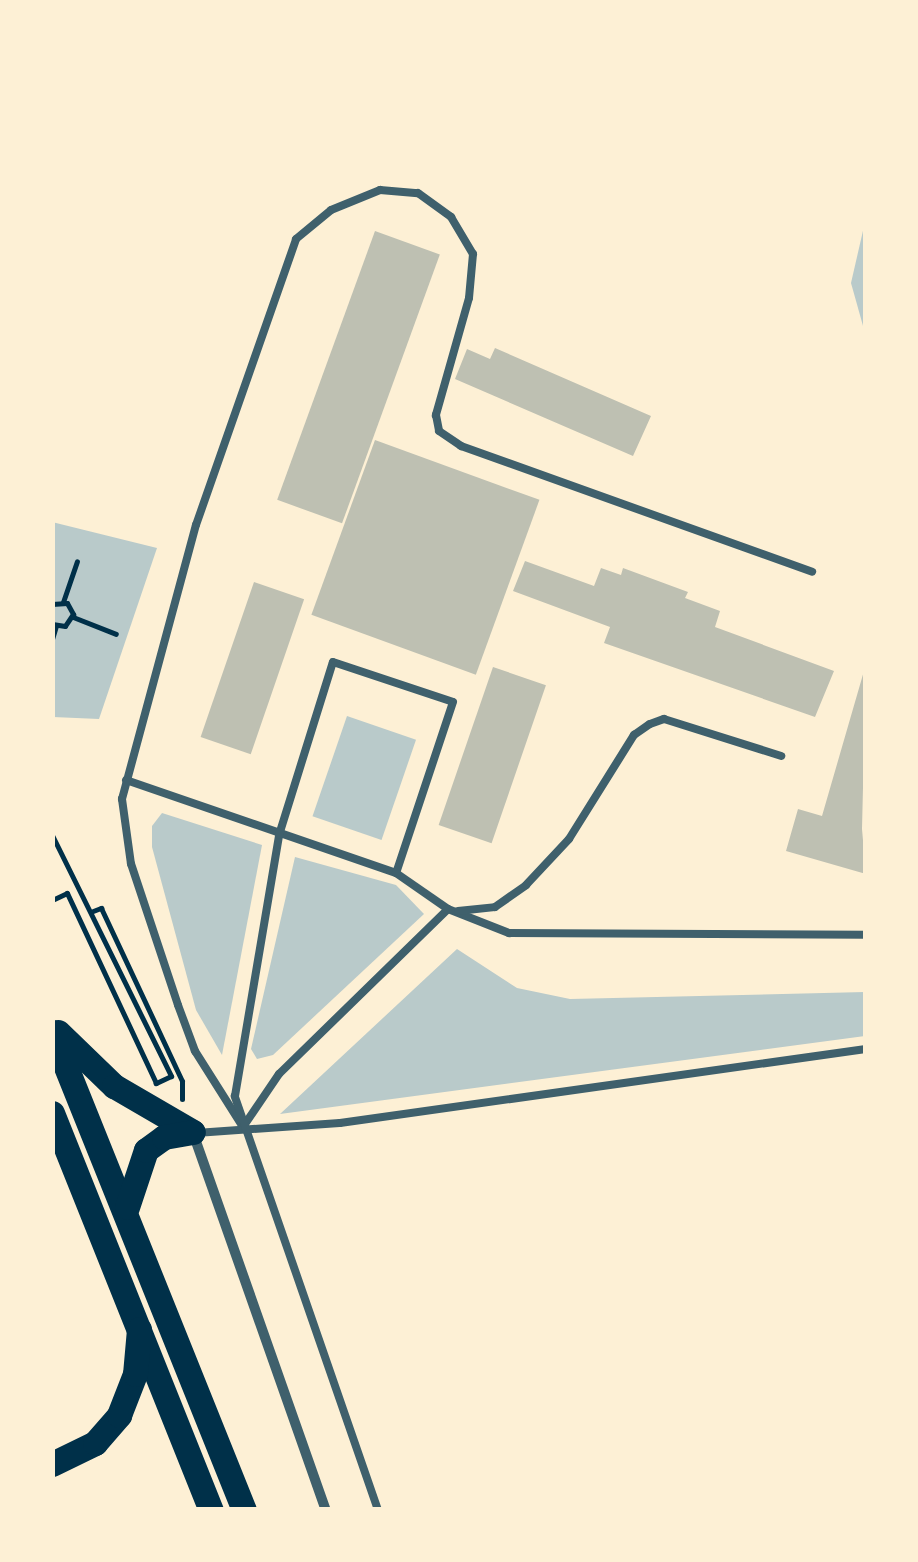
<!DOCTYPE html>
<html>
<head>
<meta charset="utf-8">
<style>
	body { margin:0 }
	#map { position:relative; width:918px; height:1562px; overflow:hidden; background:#fdf0d5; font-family:"Exo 2",sans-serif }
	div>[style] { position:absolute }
	.green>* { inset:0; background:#b9caca; transform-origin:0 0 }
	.building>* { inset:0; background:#bec0b2; transform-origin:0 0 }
	.path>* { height:5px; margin:-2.5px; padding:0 2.5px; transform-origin:2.5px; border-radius:2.5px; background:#003049 }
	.service>* { height:8px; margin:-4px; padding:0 4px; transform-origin:4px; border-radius:4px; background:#3f606c }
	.minor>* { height:10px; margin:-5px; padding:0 5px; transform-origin:5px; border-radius:5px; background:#3f606c }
	.trunk>* { height:25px; margin:-12.5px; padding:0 12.5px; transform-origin:12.5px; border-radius:12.5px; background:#003049 }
	span { translate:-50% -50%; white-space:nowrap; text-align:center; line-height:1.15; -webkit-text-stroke:8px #fdf0d5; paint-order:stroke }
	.frame { position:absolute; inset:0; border:55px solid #fdf0d5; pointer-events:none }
</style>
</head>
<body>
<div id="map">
	<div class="green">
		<i style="clip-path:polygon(865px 222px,865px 333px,851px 283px)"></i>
		<i style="clip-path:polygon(52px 522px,157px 548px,99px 719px,53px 717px)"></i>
		<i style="left:347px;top:716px;width:73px;height:106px;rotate:19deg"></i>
		<i style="clip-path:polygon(162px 813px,262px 845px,222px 1055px,196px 1010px,152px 847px,152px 826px)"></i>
		<i style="clip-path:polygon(295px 857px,396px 885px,424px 914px,273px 1055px,257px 1059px,251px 1049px)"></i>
		<i style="clip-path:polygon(457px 949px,517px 988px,570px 999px,865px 992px,865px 1036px,280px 1114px)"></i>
	</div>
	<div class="building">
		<i style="left:375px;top:231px;width:69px;height:286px;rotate:20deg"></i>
		<i style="clip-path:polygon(495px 348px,651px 416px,633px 456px,455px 379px,467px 349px,490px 359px)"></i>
		<i style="left:375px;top:440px;width:175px;height:186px;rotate:20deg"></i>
		<i style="clip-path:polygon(525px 561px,594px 586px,601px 568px,621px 575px,623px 568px,688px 592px,685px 598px,720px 611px,715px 627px,834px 671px,815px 717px,604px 643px,610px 627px,513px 591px)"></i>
		<i style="left:254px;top:582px;width:53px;height:164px;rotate:19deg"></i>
		<i style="clip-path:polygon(866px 664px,862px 829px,866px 874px,786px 851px,798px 809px,822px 816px)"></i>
		<i style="left:493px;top:667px;width:56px;height:167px;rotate:19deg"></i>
	</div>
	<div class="path">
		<i style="left:63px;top:602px;width:43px;rotate:-71.1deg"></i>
		<i style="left:52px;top:604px;width:15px;rotate:-4deg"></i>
		<i style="left:67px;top:603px;width:13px;rotate:61deg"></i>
		<i style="left:73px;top:614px;width:14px;rotate:124deg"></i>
		<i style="left:65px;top:626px;width:13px;rotate:-171deg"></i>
		<i style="left:73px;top:617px;width:46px;rotate:21.6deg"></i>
		<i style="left:52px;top:639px;width:14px;rotate:-73deg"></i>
		<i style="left:52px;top:835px;width:269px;rotate:63.7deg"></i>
		<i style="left:171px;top:1076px;width:17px;rotate:155deg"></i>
		<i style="left:156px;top:1083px;width:210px;rotate:-115.1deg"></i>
		<i style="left:67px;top:893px;width:17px;rotate:155deg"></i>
		<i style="left:93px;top:911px;width:9px;rotate:-21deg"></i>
		<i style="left:101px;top:908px;width:191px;rotate:64.9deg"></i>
		<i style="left:182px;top:1081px;width:18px;rotate:90deg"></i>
	</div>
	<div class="service">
		<i style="left:126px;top:780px;width:286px;rotate:19deg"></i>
		<i style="left:396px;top:873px;width:63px;rotate:34.7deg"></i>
		<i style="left:448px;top:909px;width:66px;rotate:21.5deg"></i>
		<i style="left:509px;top:933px;width:357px;rotate:0.3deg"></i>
		<i style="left:458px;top:911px;width:37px;rotate:-6deg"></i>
		<i style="left:495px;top:907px;width:38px;rotate:-35deg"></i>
		<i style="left:526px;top:885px;width:63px;rotate:-46.9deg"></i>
		<i style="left:569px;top:839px;width:123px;rotate:-58deg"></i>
		<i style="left:634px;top:735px;width:19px;rotate:-35deg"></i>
		<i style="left:650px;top:724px;width:15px;rotate:-20deg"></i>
		<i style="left:664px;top:719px;width:123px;rotate:17.5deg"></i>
		<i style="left:243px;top:1127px;width:90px;rotate:-122.3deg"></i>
		<i style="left:195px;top:1051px;width:49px;rotate:-110.3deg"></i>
		<i style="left:178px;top:1005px;width:149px;rotate:-108.4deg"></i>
		<i style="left:131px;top:864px;width:66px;rotate:-97.9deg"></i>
		<i style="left:122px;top:799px;width:284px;rotate:-74.9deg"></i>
		<i style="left:196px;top:525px;width:303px;rotate:-70.7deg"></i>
		<i style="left:296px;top:239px;width:45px;rotate:-39.6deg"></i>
		<i style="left:331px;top:210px;width:53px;rotate:-22.2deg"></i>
		<i style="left:380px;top:190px;width:38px;rotate:5deg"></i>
		<i style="left:418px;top:193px;width:41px;rotate:36deg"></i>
		<i style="left:451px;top:217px;width:43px;rotate:59.3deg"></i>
		<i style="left:473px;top:254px;width:44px;rotate:95.2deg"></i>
		<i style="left:469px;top:298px;width:122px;rotate:105.8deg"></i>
		<i style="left:436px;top:415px;width:16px;rotate:79deg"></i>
		<i style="left:439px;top:431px;width:27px;rotate:34deg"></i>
		<i style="left:461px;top:446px;width:373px;rotate:19.7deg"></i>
		<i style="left:243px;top:1127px;width:64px;rotate:-55.8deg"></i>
		<i style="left:279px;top:1074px;width:236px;rotate:-44.3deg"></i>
		<i style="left:196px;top:1133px;width:144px;rotate:-4deg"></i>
		<i style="left:340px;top:1123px;width:531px;rotate:-8.01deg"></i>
		<i style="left:378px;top:1510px;width:438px;rotate:-109.1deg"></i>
		<i style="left:235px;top:1096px;width:265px;rotate:-80.4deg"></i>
		<i style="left:279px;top:835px;width:181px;rotate:-72.7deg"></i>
		<i style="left:333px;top:662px;width:126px;rotate:18.4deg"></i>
		<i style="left:453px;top:702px;width:180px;rotate:108.4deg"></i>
	</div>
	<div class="minor">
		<i style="left:193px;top:1133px;width:400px;rotate:70.6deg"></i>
	</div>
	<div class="trunk">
		<i style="left:52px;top:1032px;width:515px;rotate:68.12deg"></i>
		<i style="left:58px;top:1032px;width:78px;rotate:44deg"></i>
		<i style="left:114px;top:1086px;width:91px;rotate:30.2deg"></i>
		<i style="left:52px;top:1113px;width:428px;rotate:68.2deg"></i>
		<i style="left:127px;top:1207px;width:60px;rotate:-71.6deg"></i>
		<i style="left:146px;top:1150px;width:22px;rotate:-36deg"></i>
		<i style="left:164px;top:1137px;width:29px;rotate:-10deg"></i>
		<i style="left:52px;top:1464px;width:48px;rotate:-26deg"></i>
		<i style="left:95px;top:1443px;width:37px;rotate:-49deg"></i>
		<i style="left:119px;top:1415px;width:44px;rotate:-68.7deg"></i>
		<i style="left:135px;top:1374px;width:45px;rotate:-84.9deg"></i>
	</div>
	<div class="frame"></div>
</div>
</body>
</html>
